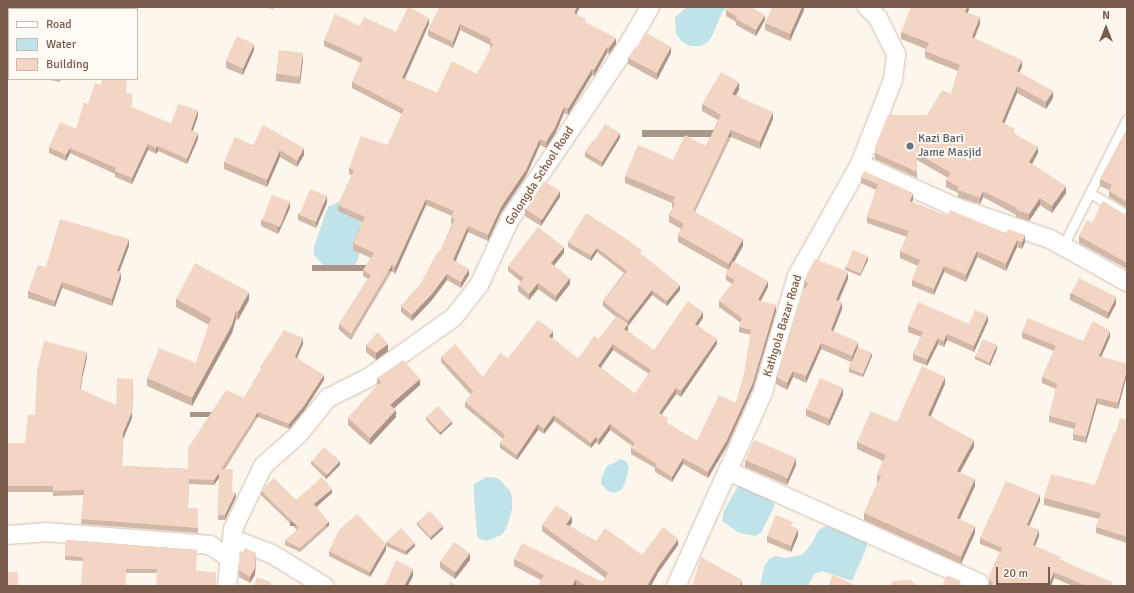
<!DOCTYPE html>
<html>
<head>
<meta charset="utf-8">
<style>
	body { margin:0 }
	#map { position:relative; width:1134px; height:593px; overflow:hidden; background:#fdf6ec; font-family:Signika,sans-serif }
	div>[style] { position:absolute }
	.water>* { inset:0; background:#bfe3e8 }
	.roads { filter:drop-shadow(0 0 1px #d1beb0) drop-shadow(0 0 1px #d1beb0) }
	.lane>* { height:9px; margin:-4.5px; padding:0 4.5px; transform-origin:4.5px; border-radius:4.5px; background:#fff }
	.street>* { height:18px; margin:-9px; padding:0 9px; transform-origin:9px; border-radius:9px; background:#fff }
	.wall>* { inset:0; background:#d1b7a8; transform-origin:0 0 }
	.shaded-wall>* { inset:0; background:#aa9588; transform-origin:0 0 }
	.building>* { inset:0; background:#f3d5c3; transform-origin:0 0 }
	.dots>* { width:11px; height:11px; translate:-50% -50%; box-sizing:border-box; border:2px solid #fffaf3; border-radius:50% }
	span { translate:-50% -50%; white-space:nowrap; text-align:center; line-height:1.15; -webkit-text-stroke:4px #fffaf3; paint-order:stroke }
	.worship-label { font-size:12px; color:#5b616d }
	.left { translate:0 -50%; text-align:left }
	.street-label { font-size:12px; color:#7a5c4d }
	.frame { position:absolute; inset:0; border:8px solid #7a5c4d; pointer-events:none }
	.legend { position:absolute; left:8px; top:8px; width:130px; height:72px; box-sizing:border-box; background:#fffaf3; border:1px solid #cabbb1; margin:0; padding:5px 7px; list-style:none; font-size:12px; color:#7a5c4d }
	.legend li { display:flex; align-items:center; gap:8px; height:20px }
	.legend b { width:20px; border:1px solid #cabbb1 }
	.north { position:absolute; left:1086px; top:8px; width:40px; height:40px; -webkit-text-stroke:3px #fffaf3; paint-order:stroke; rotate:0deg; font-size:11px; font-weight:700; line-height:16px; text-align:center; color:#7a5c4d }
	.north::after { content:''; display:block; margin:auto; width:14px; height:18px; background:#7a5c4d; clip-path:polygon(50% 0,100% 100%,50% 72%,0 100%) }
	.scale { position:absolute; left:996px; top:567px; width:54px; height:18px; box-sizing:border-box; border:2px solid #7a5c4d; border-top:0; padding-left:5px; font-size:12px; line-height:14px; white-space:nowrap; color:#7a5c4d; -webkit-text-stroke:3px #fffaf3; paint-order:stroke }
</style>
</head>
<body>
<div id="map">
	<div class="water">
		<i style="clip-path:polygon(687px 7px,727px 7px,722px 13px,712px 36px,708px 42px,701px 46px,690px 46px,681px 41px,676px 33px,675px 17px)"></i>
		<i style="clip-path:polygon(339px 202px,361px 213px,360px 250px,358px 260px,353px 268px,348px 270px,330px 268px,323px 265px,314px 255px,314px 247px,326px 212px,328px 207px)"></i>
		<i style="clip-path:polygon(621px 459px,626px 461px,629px 467px,625px 484px,621px 490px,614px 493px,608px 491px,601px 484px,601px 479px,607px 466px)"></i>
		<i style="clip-path:polygon(486px 477px,498px 478px,510px 491px,512px 498px,512px 510px,506px 529px,501px 535px,487px 541px,479px 539px,477px 535px,474px 496px,474px 484px)"></i>
		<i style="clip-path:polygon(739px 484px,773px 500px,774px 507px,761px 533px,755px 536px,739px 533px,722px 521px,724px 511px)"></i>
		<i style="clip-path:polygon(828px 526px,866px 541px,867px 547px,852px 581px,822px 571px,814px 574px,808px 586px,760px 586px,764px 567px,769px 559px,775px 556px,785px 558px,802px 555px,812px 543px,818px 531px,823px 527px)"></i>
	</div>
	<div class="roads">
		<div class="lane">
			<i style="left:1090px;top:193px;width:43px;rotate:30.7deg"></i>
			<i style="left:1063px;top:246px;width:142px;rotate:-63.3deg"></i>
		</div>
		<div class="street">
			<i style="left:860px;top:164px;width:104px;rotate:24.4deg"></i>
			<i style="left:955px;top:207px;width:100px;rotate:18.6deg"></i>
			<i style="left:1050px;top:239px;width:88px;rotate:29.2deg"></i>
			<i style="left:728px;top:471px;width:275px;rotate:24deg"></i>
			<i style="left:7px;top:535px;width:39px;rotate:-4deg"></i>
			<i style="left:46px;top:532px;width:165px;rotate:4.5deg"></i>
			<i style="left:210px;top:545px;width:25px;rotate:34deg"></i>
			<i style="left:233px;top:539px;width:42px;rotate:21deg"></i>
			<i style="left:272px;top:554px;width:61px;rotate:31.6deg"></i>
			<i style="left:227px;top:586px;width:57px;rotate:-84deg"></i>
			<i style="left:233px;top:529px;width:70px;rotate:-64.5deg"></i>
			<i style="left:263px;top:466px;width:47px;rotate:-41.5deg"></i>
			<i style="left:298px;top:435px;width:48px;rotate:-51deg"></i>
			<i style="left:328px;top:398px;width:45px;rotate:-26.6deg"></i>
			<i style="left:368px;top:378px;width:105px;rotate:-35.3deg"></i>
			<i style="left:454px;top:317px;width:41px;rotate:-52deg"></i>
			<i style="left:479px;top:285px;width:73px;rotate:-64.8deg"></i>
			<i style="left:510px;top:219px;width:210px;rotate:-55.9deg"></i>
			<i style="left:628px;top:45px;width:44px;rotate:-59.9deg"></i>
			<i style="left:676px;top:586px;width:213px;rotate:-65.8deg"></i>
			<i style="left:763px;top:392px;width:121px;rotate:-73.7deg"></i>
			<i style="left:797px;top:276px;width:129px;rotate:-60.6deg"></i>
			<i style="left:860px;top:164px;width:90px;rotate:-68.6deg"></i>
			<i style="left:893px;top:80px;width:26px;rotate:-83deg"></i>
			<i style="left:896px;top:54px;width:40px;rotate:-116.6deg"></i>
			<i style="left:878px;top:18px;width:16px;rotate:-135deg"></i>
		</div>
	</div>
	<div class="wall">
		<i style="clip-path:polygon(263px 7px,274px 7px,273px 9px)"></i>
		<i style="clip-path:polygon(440px 7px,580px 7px,576px 14px,586px 23px,616px 44px,609px 54px,607px 53px,594px 76px,592px 75px,568px 115px,564px 113px,555px 134px,546px 148px,540px 145px,526px 176px,501px 213px,488px 241px,468px 232px,456px 261px,469px 275px,461px 288px,447px 280px,432px 300px,412px 321px,401px 312px,401px 306px,420px 285px,440px 252px,452px 224px,451px 223px,451px 217px,452px 216px,426px 205px,395px 274px,392px 271px,351px 340px,339px 330px,339px 324px,368px 279px,363px 276px,363px 270px,371px 258px,353px 250px,353px 243px,362px 222px,338px 211px,338px 205px,352px 175px,349px 174px,349px 168px,388px 145px,402px 114px,352px 88px,352px 82px,361px 63px,324px 46px,324px 40px,360px 26px,396px 32px,429px 24px,405px 79px,437px 93px,477px 74px,491px 49px,490px 48px,490px 45px,460px 30px,453px 48px,428px 36px,428px 30px)"></i>
		<i style="clip-path:polygon(804px 7px,804px 10px,790px 41px,765px 30px,765px 23px)"></i>
		<i style="clip-path:polygon(969px 7px,968px 13px,980px 24px,974px 38px,1022px 67px,1019px 72px,1053px 98px,1046px 109px,1017px 93px,1004px 123px,1015px 134px,1038px 153px,1032px 164px,1066px 193px,1052px 213px,1040px 205px,1029px 221px,1016px 217px,1016px 215px,983px 197px,980px 204px,958px 197px,958px 193px,946px 187px,946px 180px,948px 178px,917px 160px,917px 178px,875px 159px,875px 147px,927px 115px,951px 94px,958px 71px,925px 58px,925px 51px,926px 49px,901px 39px,901px 32px)"></i>
		<i style="clip-path:polygon(726px 10px,765px 20px,756px 36px,736px 25px,736px 22px,726px 16px)"></i>
		<i style="left:7px;top:25px;width:2px;height:49px"></i>
		<i style="clip-path:polygon(637px 47px,671px 53px,657px 80px,628px 64px,628px 58px)"></i>
		<i style="clip-path:polygon(254px 50px,243px 75px,226px 68px,226px 61px)"></i>
		<i style="clip-path:polygon(303px 60px,300px 84px,276px 81px,276px 74px)"></i>
		<i style="clip-path:polygon(45px 79px,61px 79px,60px 82px)"></i>
		<i style="clip-path:polygon(evenodd,739px 90px,736px 95px,773px 119px,760px 149px,731px 137px,695px 212px,743px 246px,734px 262px,768px 287px,761px 301px,776px 311px,753px 388px,727px 446px,708px 478px,683px 464px,672px 482px,655px 472px,655px 468px,631px 454px,631px 448px,632px 446px,610px 430px,599px 445px,596px 442px,591px 448px,554px 421px,544px 434px,538px 430px,517px 460px,500px 448px,500px 443px,503px 439px,465px 407px,465px 402px,471px 395px,441px 362px,441px 357px,483px 377px,508px 358px,553px 337px,552px 338px,578px 359px,599px 339px,616px 317px,603px 306px,603px 301px,624px 273px,597px 252px,591px 261px,568px 247px,568px 242px,642px 255px,680px 290px,667px 306px,652px 295px,628px 326px,628px 330px,627px 331px,654px 350px,703px 318px,698px 326px,717px 344px,681px 397px,676px 394px,662px 414px,668px 424px,697px 441px,736px 403px,744px 375px,751px 335px,739px 332px,739px 327px,741px 323px,719px 307px,719px 301px,732px 284px,726px 280px,726px 275px,728px 270px,678px 242px,678px 235px,681px 229px,669px 222px,669px 215px,672px 209px,672px 203px,625px 183px,625px 176px,673px 160px,706px 146px,718px 120px,702px 111px,702px 104px,739px 90px,613px 350px,649px 374px,635px 394px,601px 368px,613px 350px)"></i>
		<i style="clip-path:polygon(126px 93px,132px 99px,131px 107px,171px 124px,198px 116px,193px 131px,198px 139px,187px 164px,158px 151px,156px 154px,148px 150px,132px 184px,115px 177px,115px 174px,70px 153px,66px 161px,49px 153px,49px 147px,76px 129px,88px 104px)"></i>
		<i style="clip-path:polygon(1127px 129px,1127px 208px,1109px 197px,1109px 190px,1100px 186px,1100px 179px)"></i>
		<i style="clip-path:polygon(620px 138px,602px 167px,585px 157px,585px 152px,594px 141px)"></i>
		<i style="clip-path:polygon(253px 145px,304px 155px,297px 167px,280px 157px,267px 187px,224px 169px,224px 162px)"></i>
		<i style="clip-path:polygon(861px 177px,913px 199px,912px 202px,947px 216px,1025px 242px,1022px 249px,1017px 247px,1006px 271px,977px 257px,966px 282px,944px 272px,934px 295px,912px 286px,912px 280px,918px 266px,900px 258px,900px 251px,907px 237px,867px 223px,867px 217px,876px 190px,861px 183px)"></i>
		<i style="clip-path:polygon(560px 197px,541px 226px,525px 216px,525px 209px)"></i>
		<i style="clip-path:polygon(327px 203px,316px 228px,298px 220px,298px 214px)"></i>
		<i style="clip-path:polygon(290px 208px,278px 234px,261px 226px,261px 220px)"></i>
		<i style="clip-path:polygon(1124px 214px,1127px 214px,1127px 269px,1079px 243px,1079px 236px,1092px 223px)"></i>
		<i style="clip-path:polygon(129px 246px,119px 272px,121px 279px,112px 306px,62px 288px,55px 307px,28px 298px,28px 291px,46px 267px)"></i>
		<i style="clip-path:polygon(564px 253px,554px 266px,570px 284px,556px 302px,538px 289px,529px 300px,518px 291px,518px 285px,521px 282px,508px 271px,508px 266px)"></i>
		<i style="clip-path:polygon(868px 260px,860px 276px,845px 270px,845px 267px)"></i>
		<i style="clip-path:polygon(848px 279px,839px 301px,842px 309px,833px 331px,872px 356px,863px 377px,849px 372px,849px 368px,851px 362px,821px 349px,806px 383px,793px 377px,787px 390px,776px 384px,776px 377px,805px 288px,804px 288px,804px 281px)"></i>
		<i style="clip-path:polygon(1070px 293px,1116px 304px,1108px 319px,1070px 300px)"></i>
		<i style="clip-path:polygon(176px 299px,249px 300px,238px 320px,236px 319px,232px 333px,192px 406px,147px 386px,147px 378px,196px 363px,209px 325px,176px 307px)"></i>
		<i style="clip-path:polygon(988px 321px,974px 352px,947px 340px,944px 347px,938px 344px,927px 366px,913px 360px,913px 354px,921px 337px,908px 332px,908px 326px,969px 324px)"></i>
		<i style="clip-path:polygon(1022px 332px,1083px 341px,1110px 337px,1101px 357px,1127px 364px,1118px 409px,1097px 404px,1086px 443px,1073px 440px,1073px 434px,1074px 429px,1049px 422px,1049px 416px,1056px 389px,1042px 383px,1042px 377px,1054px 351px,1022px 338px)"></i>
		<i style="clip-path:polygon(303px 344px,297px 358px,324px 380px,304px 411px,289px 429px,258px 417px,225px 469px,232px 492px,236px 497px,225px 520px,218px 520px,219px 478px,214px 485px,189px 484px,188px 508px,198px 509px,198px 533px,81px 524px,84px 495px,53px 496px,53px 492px,7px 492px,7px 443px,25px 443px,35px 415px,87px 357px,82px 379px,81px 390px,132px 418px,123px 439px,122px 466px,188px 469px,244px 398px,261px 370px,261px 366px)"></i>
		<i style="clip-path:polygon(366px 345px,388px 351px,376px 360px,366px 352px)"></i>
		<i style="clip-path:polygon(997px 349px,990px 366px,975px 359px,975px 356px)"></i>
		<i style="clip-path:polygon(377px 378px,420px 385px,394px 408px,396px 417px,370px 445px,348px 425px,348px 418px,378px 385px,377px 384px)"></i>
		<i style="clip-path:polygon(945px 384px,931px 416px,974px 447px,960px 472px,975px 486px,960px 519px,975px 533px,961px 564px,864px 520px,864px 513px,878px 482px,877px 482px,877px 475px,883px 461px,857px 449px,857px 442px,897px 422px)"></i>
		<i style="clip-path:polygon(843px 395px,829px 426px,806px 416px,806px 409px)"></i>
		<i style="clip-path:polygon(426px 417px,452px 424px,440px 435px,426px 420px)"></i>
		<i style="clip-path:polygon(1127px 420px,1127px 543px,1096px 533px,1096px 527px,1099px 519px,1044px 505px,1044px 498px,1095px 485px,1116px 433px)"></i>
		<i style="clip-path:polygon(745px 460px,796px 465px,787px 485px,745px 467px)"></i>
		<i style="clip-path:polygon(311px 461px,340px 465px,326px 479px,311px 464px)"></i>
		<i style="clip-path:polygon(261px 491px,296px 500px,332px 493px,316px 507px,329px 526px,300px 552px,285px 545px,285px 541px,297px 530px,261px 495px)"></i>
		<i style="clip-path:polygon(1040px 501px,1029px 526px,1039px 536px,1035px 546px,1061px 560px,1114px 586px,1073px 586px,1054px 578px,1051px 586px,990px 586px,989px 585px,989px 576px,1000px 552px,980px 544px,980px 538px)"></i>
		<i style="clip-path:polygon(417px 522px,443px 529px,431px 540px,417px 525px)"></i>
		<i style="clip-path:polygon(572px 523px,569px 526px,596px 541px,642px 555px,678px 545px,658px 573px,651px 586px,577px 586px,576px 585px,576px 586px,538px 586px,541px 580px,514px 566px,514px 559px,603px 582px,605px 578px,542px 531px,542px 525px)"></i>
		<i style="clip-path:polygon(793px 527px,798px 536px,791px 552px,767px 542px,767px 536px)"></i>
		<i style="clip-path:polygon(66px 540px,197px 550px,156px 573px,126px 573px,83px 561px,65px 560px)"></i>
		<i style="clip-path:polygon(386px 542px,415px 546px,406px 555px,386px 546px)"></i>
		<i style="clip-path:polygon(386px 550px,370px 577px,329px 556px,329px 551px)"></i>
		<i style="clip-path:polygon(256px 559px,255px 575px,250px 583px,239px 577px,239px 570px)"></i>
		<i style="clip-path:polygon(470px 560px,455px 579px,440px 568px,440px 562px)"></i>
	</div>
	<div class="shaded-wall">
		<i style="clip-path:polygon(577px 7px,580px 7px,574px 19px,574px 13px)"></i>
		<i style="clip-path:polygon(802px 7px,804px 7px,804px 10px,790px 41px,790px 34px)"></i>
		<i style="clip-path:polygon(967px 7px,969px 7px,969px 9px,965px 19px,965px 12px)"></i>
		<i style="clip-path:polygon(765px 15px,765px 20px,756px 36px,756px 30px)"></i>
		<i style="clip-path:polygon(980px 17px,980px 24px,972px 44px,972px 37px)"></i>
		<i style="clip-path:polygon(429px 18px,429px 24px,402px 84px,402px 78px)"></i>
		<i style="clip-path:polygon(460px 24px,460px 30px,453px 48px,453px 42px)"></i>
		<i style="clip-path:polygon(616px 38px,616px 44px,609px 54px,609px 48px)"></i>
		<i style="clip-path:polygon(254px 44px,254px 50px,243px 75px,243px 69px)"></i>
		<i style="clip-path:polygon(607px 47px,607px 53px,594px 76px,594px 70px)"></i>
		<i style="clip-path:polygon(671px 47px,671px 53px,657px 80px,657px 73px)"></i>
		<i style="clip-path:polygon(303px 53px,303px 60px,300px 84px,300px 77px)"></i>
		<i style="clip-path:polygon(1022px 60px,1022px 67px,1017px 77px,1017px 71px)"></i>
		<i style="clip-path:polygon(592px 69px,592px 75px,568px 115px,568px 109px)"></i>
		<i style="clip-path:polygon(739px 82px,739px 90px,732px 101px,732px 94px)"></i>
		<i style="clip-path:polygon(1017px 86px,1017px 93px,1002px 129px,1002px 122px)"></i>
		<i style="clip-path:polygon(1053px 91px,1053px 98px,1046px 109px,1046px 102px)"></i>
		<i style="clip-path:polygon(564px 107px,564px 113px,555px 134px,546px 148px,546px 142px)"></i>
		<i style="clip-path:polygon(198px 110px,198px 116px,191px 136px,191px 130px)"></i>
		<i style="clip-path:polygon(773px 112px,773px 119px,760px 149px,760px 142px)"></i>
		<i style="left:731px;top:130px;width:7px;height:89px;rotate:90deg"></i>
		<i style="clip-path:polygon(198px 133px,198px 139px,187px 164px,187px 159px)"></i>
		<i style="clip-path:polygon(620px 133px,620px 138px,602px 167px,602px 162px)"></i>
		<i style="clip-path:polygon(540px 139px,540px 145px,526px 176px,501px 213px,488px 241px,488px 235px,501px 207px)"></i>
		<i style="clip-path:polygon(148px 144px,148px 150px,132px 184px,132px 178px)"></i>
		<i style="clip-path:polygon(158px 146px,158px 151px,156px 154px,156px 148px)"></i>
		<i style="clip-path:polygon(1038px 147px,1038px 153px,1029px 169px,1029px 162px)"></i>
		<i style="clip-path:polygon(70px 148px,70px 153px,66px 161px,66px 155px)"></i>
		<i style="clip-path:polygon(304px 148px,304px 155px,297px 167px,297px 161px)"></i>
		<i style="clip-path:polygon(280px 150px,280px 157px,267px 187px,267px 180px)"></i>
		<i style="clip-path:polygon(1066px 186px,1066px 193px,1052px 213px,1052px 206px)"></i>
		<i style="clip-path:polygon(560px 191px,560px 197px,541px 226px,541px 220px)"></i>
		<i style="clip-path:polygon(983px 191px,983px 197px,980px 204px,980px 198px)"></i>
		<i style="clip-path:polygon(913px 193px,913px 199px,910px 208px,910px 201px)"></i>
		<i style="clip-path:polygon(327px 196px,327px 203px,316px 228px,316px 222px)"></i>
		<i style="clip-path:polygon(1040px 198px,1040px 205px,1029px 221px,1029px 214px)"></i>
		<i style="clip-path:polygon(426px 199px,426px 205px,395px 274px,395px 267px)"></i>
		<i style="clip-path:polygon(290px 202px,290px 208px,278px 234px,278px 228px)"></i>
		<i style="clip-path:polygon(468px 226px,468px 232px,453px 266px,453px 260px)"></i>
		<i style="clip-path:polygon(1025px 235px,1025px 242px,1022px 249px,1022px 242px)"></i>
		<i style="clip-path:polygon(129px 239px,129px 246px,117px 278px,117px 271px)"></i>
		<i style="clip-path:polygon(743px 239px,743px 246px,729px 271px,729px 264px)"></i>
		<i style="clip-path:polygon(1017px 240px,1017px 247px,1006px 271px,1006px 264px)"></i>
		<i style="clip-path:polygon(564px 247px,564px 253px,551px 269px,551px 263px)"></i>
		<i style="clip-path:polygon(597px 248px,597px 252px,591px 261px,591px 256px)"></i>
		<i style="clip-path:polygon(977px 251px,977px 257px,966px 282px,966px 275px)"></i>
		<i style="clip-path:polygon(868px 256px,868px 260px,860px 276px,860px 273px)"></i>
		<i style="left:392px;top:265px;width:6px;height:80px;rotate:90deg"></i>
		<i style="clip-path:polygon(944px 266px,944px 272px,934px 295px,934px 289px)"></i>
		<i style="clip-path:polygon(469px 269px,469px 275px,461px 288px,461px 282px)"></i>
		<i style="clip-path:polygon(121px 272px,121px 279px,112px 306px,112px 299px)"></i>
		<i style="clip-path:polygon(848px 272px,848px 279px,836px 306px,836px 300px)"></i>
		<i style="clip-path:polygon(447px 274px,447px 280px,432px 300px,412px 321px,412px 315px)"></i>
		<i style="clip-path:polygon(570px 278px,570px 284px,556px 302px,556px 296px)"></i>
		<i style="clip-path:polygon(768px 281px,768px 287px,758px 306px,758px 300px)"></i>
		<i style="clip-path:polygon(62px 282px,62px 288px,55px 307px,55px 301px)"></i>
		<i style="clip-path:polygon(538px 283px,538px 289px,529px 300px,529px 294px)"></i>
		<i style="clip-path:polygon(680px 285px,680px 290px,667px 306px,667px 301px)"></i>
		<i style="clip-path:polygon(652px 290px,652px 295px,628px 326px,628px 330px,624px 335px,624px 329px,628px 325px,628px 321px)"></i>
		<i style="clip-path:polygon(249px 292px,249px 300px,238px 320px,238px 312px)"></i>
		<i style="clip-path:polygon(1116px 297px,1116px 304px,1108px 319px,1108px 313px)"></i>
		<i style="clip-path:polygon(842px 302px,842px 309px,831px 337px,831px 330px)"></i>
		<i style="clip-path:polygon(776px 305px,776px 311px,753px 388px,727px 446px,708px 478px,708px 472px)"></i>
		<i style="clip-path:polygon(236px 311px,236px 319px,232px 333px,192px 406px,192px 398px)"></i>
		<i style="clip-path:polygon(703px 312px,703px 318px,695px 329px,695px 324px)"></i>
		<i style="clip-path:polygon(988px 315px,988px 321px,974px 352px,974px 346px)"></i>
		<i style="clip-path:polygon(553px 331px,553px 337px,549px 342px,549px 336px)"></i>
		<i style="clip-path:polygon(1110px 331px,1110px 337px,1099px 362px,1099px 356px)"></i>
		<i style="clip-path:polygon(947px 334px,947px 340px,944px 347px,944px 341px)"></i>
		<i style="clip-path:polygon(303px 338px,303px 344px,295px 362px,295px 357px)"></i>
		<i style="clip-path:polygon(938px 338px,938px 344px,927px 366px,927px 360px)"></i>
		<i style="clip-path:polygon(717px 339px,717px 344px,681px 397px,681px 391px)"></i>
		<i style="clip-path:polygon(858px 342px,858px 348px,852px 362px,852px 356px)"></i>
		<i style="clip-path:polygon(821px 343px,821px 349px,806px 383px,806px 376px)"></i>
		<i style="clip-path:polygon(388px 344px,388px 351px,376px 360px,376px 353px)"></i>
		<i style="clip-path:polygon(613px 344px,613px 350px,598px 371px,598px 366px)"></i>
		<i style="clip-path:polygon(997px 345px,997px 349px,990px 366px,990px 362px)"></i>
		<i style="clip-path:polygon(87px 352px,87px 357px,82px 379px,80px 395px,82px 374px)"></i>
		<i style="clip-path:polygon(872px 353px,872px 356px,863px 377px,863px 374px)"></i>
		<i style="clip-path:polygon(1127px 369px,1127px 375px,1118px 409px,1118px 403px)"></i>
		<i style="clip-path:polygon(793px 371px,793px 377px,787px 390px,787px 383px)"></i>
		<i style="clip-path:polygon(324px 375px,324px 380px,304px 411px,289px 429px,289px 424px)"></i>
		<i style="clip-path:polygon(945px 377px,945px 384px,928px 422px,928px 415px)"></i>
		<i style="clip-path:polygon(133px 379px,132px 418px,123px 439px,123px 433px)"></i>
		<i style="clip-path:polygon(420px 379px,420px 385px,390px 412px,390px 405px)"></i>
		<i style="clip-path:polygon(676px 388px,676px 394px,659px 418px,659px 413px)"></i>
		<i style="clip-path:polygon(843px 388px,843px 395px,829px 426px,829px 420px)"></i>
		<i style="clip-path:polygon(1097px 398px,1097px 404px,1086px 443px,1086px 437px)"></i>
		<i style="clip-path:polygon(396px 410px,396px 417px,370px 445px,370px 438px)"></i>
		<i style="left:258px;top:412px;width:5px;height:68px;rotate:90deg"></i>
		<i style="clip-path:polygon(554px 415px,554px 421px,544px 434px,544px 429px)"></i>
		<i style="clip-path:polygon(452px 421px,452px 424px,440px 435px,440px 432px)"></i>
		<i style="clip-path:polygon(538px 424px,538px 430px,517px 460px,517px 455px)"></i>
		<i style="clip-path:polygon(610px 424px,610px 430px,599px 445px,599px 439px)"></i>
		<i style="clip-path:polygon(596px 437px,596px 442px,591px 448px,591px 443px)"></i>
		<i style="clip-path:polygon(974px 440px,974px 447px,957px 478px,957px 471px)"></i>
		<i style="clip-path:polygon(683px 458px,683px 464px,672px 482px,672px 477px)"></i>
		<i style="clip-path:polygon(796px 458px,796px 465px,787px 485px,787px 479px)"></i>
		<i style="clip-path:polygon(340px 461px,340px 465px,326px 479px,326px 475px)"></i>
		<i style="clip-path:polygon(219px 473px,219px 478px,214px 485px,214px 480px)"></i>
		<i style="clip-path:polygon(975px 479px,975px 486px,957px 525px,957px 518px)"></i>
		<i style="clip-path:polygon(332px 489px,332px 493px,314px 509px,314px 504px)"></i>
		<i style="clip-path:polygon(236px 492px,236px 497px,225px 520px,225px 515px)"></i>
		<i style="clip-path:polygon(1040px 495px,1040px 501px,1027px 531px,1027px 525px)"></i>
		<i style="clip-path:polygon(572px 516px,572px 523px,566px 531px,566px 524px)"></i>
		<i style="left:329px;top:522px;width:4px;height:39px;rotate:90deg"></i>
		<i style="clip-path:polygon(443px 526px,443px 529px,431px 540px,431px 537px)"></i>
		<i style="clip-path:polygon(975px 526px,975px 533px,961px 564px,961px 557px)"></i>
		<i style="clip-path:polygon(798px 529px,798px 536px,791px 552px,791px 546px)"></i>
		<i style="clip-path:polygon(1039px 530px,1039px 536px,1033px 551px,1033px 545px)"></i>
		<i style="clip-path:polygon(678px 539px,678px 545px,658px 573px,651px 586px,647px 586px,658px 567px)"></i>
		<i style="clip-path:polygon(415px 543px,415px 546px,406px 555px,406px 551px)"></i>
		<i style="clip-path:polygon(386px 544px,386px 550px,370px 577px,370px 572px)"></i>
		<i style="clip-path:polygon(256px 553px,255px 575px,250px 583px,250px 577px)"></i>
		<i style="clip-path:polygon(470px 553px,470px 560px,455px 579px,455px 573px)"></i>
		<i style="clip-path:polygon(413px 569px,413px 576px,408px 586px,404px 586px)"></i>
		<i style="clip-path:polygon(1054px 572px,1054px 578px,1051px 586px,1048px 586px)"></i>
		<i style="clip-path:polygon(576px 579px,576px 586px,572px 586px)"></i>
		<i style="clip-path:polygon(742px 580px,742px 586px,740px 586px)"></i>
	</div>
	<div class="building">
		<i style="clip-path:polygon(34px 7px,47px 9px,34px 9px)"></i>
		<i style="clip-path:polygon(408px 7px,409px 7px,429px 18px,402px 78px,437px 93px,452px 61px,477px 74px,493px 44px,490px 42px,491px 39px,460px 24px,453px 42px,428px 30px,440px 7px,577px 7px,574px 13px,586px 19px,585px 22px,616px 38px,609px 48px,607px 47px,594px 70px,592px 69px,568px 109px,564px 107px,555px 128px,546px 142px,540px 139px,526px 170px,501px 207px,488px 235px,468px 226px,453px 260px,469px 269px,461px 282px,447px 274px,432px 294px,412px 315px,401px 306px,420px 285px,438px 251px,440px 252px,455px 219px,451px 217px,454px 211px,426px 199px,395px 267px,392px 265px,351px 334px,339px 324px,371px 275px,363px 270px,374px 253px,353px 243px,365px 217px,338px 205px,354px 170px,349px 168px,361px 136px,388px 145px,404px 109px,352px 82px,363px 58px,324px 40px,335px 14px,360px 26px,364px 17px,396px 32px)"></i>
		<i style="clip-path:polygon(727px 7px,751px 7px,765px 15px,756px 30px,736px 19px,737px 17px,726px 10px)"></i>
		<i style="clip-path:polygon(772px 7px,802px 7px,790px 34px,765px 23px)"></i>
		<i style="clip-path:polygon(911px 7px,967px 7px,965px 12px,980px 17px,972px 37px,1022px 60px,1017px 71px,1053px 91px,1046px 102px,1017px 86px,1002px 122px,1015px 129px,1013px 133px,1038px 147px,1029px 162px,1066px 186px,1052px 206px,1040px 198px,1029px 214px,1016px 210px,1017px 208px,983px 191px,980px 198px,958px 190px,959px 187px,946px 180px,951px 173px,917px 153px,917px 172px,875px 153px,875px 147px,888px 115px,927px 115px,942px 90px,951px 94px,960px 65px,925px 51px,929px 43px,901px 32px)"></i>
		<i style="left:7px;top:25px;width:2px;height:43px"></i>
		<i style="clip-path:polygon(645px 32px,671px 47px,657px 73px,628px 58px,635px 47px,637px 47px)"></i>
		<i style="left:237px;top:36px;width:19px;height:27px;rotate:25deg"></i>
		<i style="left:279px;top:50px;width:24px;height:24px;rotate:7deg"></i>
		<i style="clip-path:polygon(721px 72px,739px 82px,732px 94px,773px 112px,760px 142px,731px 130px,693px 211px,743px 239px,729px 264px,678px 235px,684px 224px,669px 215px,675px 203px,672px 202px,675px 197px,625px 176px,638px 145px,673px 160px,685px 135px,706px 146px,721px 115px,702px 104px)"></i>
		<i style="clip-path:polygon(102px 79px,127px 79px,126px 93px,132px 94px,131px 107px,171px 124px,178px 104px,198px 110px,191px 130px,198px 133px,187px 159px,158px 146px,156px 148px,148px 144px,132px 178px,115px 171px,116px 168px,70px 148px,66px 155px,49px 147px,60px 122px,76px 129px,84px 102px,88px 104px,95px 83px,101px 85px)"></i>
		<i style="clip-path:polygon(605px 124px,620px 133px,602px 162px,585px 152px,593px 140px,594px 141px)"></i>
		<i style="clip-path:polygon(263px 125px,304px 148px,297px 161px,280px 150px,267px 180px,224px 162px,235px 137px,253px 145px)"></i>
		<i style="clip-path:polygon(1127px 129px,1127px 202px,1109px 191px,1112px 185px,1100px 179px)"></i>
		<i style="clip-path:polygon(864px 171px,913px 193px,910px 201px,947px 216px,950px 210px,1006px 233px,1008px 229px,1025px 235px,1022px 242px,1017px 240px,1006px 264px,977px 251px,966px 275px,944px 266px,934px 289px,912px 280px,920px 260px,900px 251px,909px 231px,867px 217px,878px 184px,861px 177px)"></i>
		<i style="left:544px;top:181px;width:19px;height:34px;rotate:32deg"></i>
		<i style="left:310px;top:189px;width:18px;height:28px;rotate:22deg"></i>
		<i style="left:272px;top:195px;width:19px;height:27px;rotate:21deg"></i>
		<i style="clip-path:polygon(1103px 201px,1124px 214px,1127px 214px,1127px 263px,1079px 236px,1087px 220px,1092px 223px)"></i>
		<i style="clip-path:polygon(586px 213px,631px 242px,642px 251px,640px 253px,680px 285px,667px 301px,652px 290px,628px 321px,603px 301px,627px 271px,597px 248px,591px 256px,568px 242px)"></i>
		<i style="clip-path:polygon(60px 219px,129px 239px,117px 271px,121px 272px,112px 299px,62px 282px,55px 301px,28px 291px,38px 265px,46px 267px)"></i>
		<i style="clip-path:polygon(538px 227px,564px 247px,551px 263px,570px 278px,556px 296px,538px 283px,529px 294px,518px 285px,524px 278px,508px 266px)"></i>
		<i style="left:853px;top:250px;width:16px;height:19px;rotate:22deg"></i>
		<i style="clip-path:polygon(815px 259px,848px 272px,836px 300px,842px 302px,831px 330px,858px 342px,852px 356px,821px 343px,806px 376px,793px 371px,787px 383px,776px 377px,796px 310px,808px 283px,804px 281px,807px 274px)"></i>
		<i style="clip-path:polygon(evenodd,733px 261px,768px 281px,758px 300px,776px 305px,753px 383px,727px 440px,708px 472px,683px 458px,672px 477px,655px 466px,657px 464px,631px 448px,635px 443px,610px 424px,599px 439px,596px 437px,591px 443px,554px 415px,544px 429px,538px 424px,517px 455px,500px 443px,505px 435px,465px 402px,473px 391px,441px 357px,455px 344px,483px 377px,500px 353px,508px 358px,538px 320px,553px 331px,549px 336px,578px 359px,594px 336px,599px 339px,617px 316px,628px 324px,624px 329px,654px 350px,688px 301px,703px 312px,695px 324px,717px 339px,681px 391px,676px 388px,659px 413px,668px 418px,666px 422px,697px 441px,719px 395px,736px 403px,744px 375px,751px 330px,739px 327px,742px 318px,719px 301px,735px 280px,726px 275px,733px 261px,613px 344px,651px 370px,635px 394px,598px 366px,613px 344px)"></i>
		<i style="clip-path:polygon(195px 263px,249px 292px,238px 312px,236px 311px,232px 325px,192px 398px,147px 378px,159px 348px,196px 363px,211px 318px,176px 299px)"></i>
		<i style="left:1079px;top:278px;width:42px;height:17px;rotate:27deg"></i>
		<i style="clip-path:polygon(918px 302px,969px 324px,975px 310px,988px 315px,974px 346px,947px 334px,944px 341px,938px 338px,927px 360px,913px 354px,923px 332px,908px 326px)"></i>
		<i style="clip-path:polygon(1028px 318px,1083px 341px,1093px 321px,1110px 331px,1099px 356px,1127px 364px,1127px 369px,1118px 403px,1097px 398px,1086px 437px,1073px 434px,1076px 423px,1049px 416px,1057px 384px,1042px 377px,1056px 346px,1022px 332px)"></i>
		<i style="clip-path:polygon(284px 330px,303px 338px,295px 357px,324px 375px,304px 406px,289px 424px,258px 412px,221px 469px,233px 469px,232px 492px,236px 492px,225px 515px,218px 515px,219px 473px,214px 480px,189px 479px,188px 508px,198px 509px,198px 528px,81px 519px,84px 490px,53px 491px,53px 486px,7px 486px,7px 443px,25px 443px,28px 414px,35px 415px,37px 371px,44px 341px,87px 352px,82px 374px,80px 389px,116px 405px,117px 378px,133px 379px,132px 412px,123px 433px,122px 466px,188px 469px,188px 448px,226px 390px,244px 398px,262px 367px,261px 366px)"></i>
		<i style="clip-path:polygon(378px 332px,388px 344px,376px 353px,366px 345px)"></i>
		<i style="left:983px;top:339px;width:15px;height:19px;rotate:23deg"></i>
		<i style="left:858px;top:347px;width:15px;height:23px;rotate:23deg"></i>
		<i style="clip-path:polygon(403px 360px,420px 379px,390px 405px,396px 410px,370px 438px,348px 418px,381px 382px,377px 378px)"></i>
		<i style="clip-path:polygon(922px 366px,945px 377px,928px 415px,974px 440px,957px 471px,975px 479px,957px 518px,975px 526px,961px 557px,864px 513px,881px 476px,877px 475px,886px 455px,857px 442px,871px 411px,897px 422px)"></i>
		<i style="left:820px;top:378px;width:25px;height:34px;rotate:23deg"></i>
		<i style="left:438px;top:406px;width:21px;height:16px;rotate:47deg"></i>
		<i style="clip-path:polygon(1120px 418px,1127px 420px,1127px 499px,1126px 501px,1127px 502px,1127px 537px,1096px 527px,1101px 513px,1044px 498px,1051px 474px,1095px 485px,1114px 433px,1116px 433px)"></i>
		<i style="left:754px;top:440px;width:46px;height:22px;rotate:23deg"></i>
		<i style="left:324px;top:447px;width:21px;height:19px;rotate:41deg"></i>
		<i style="clip-path:polygon(322px 477px,332px 489px,314px 504px,329px 522px,300px 548px,285px 541px,299px 528px,261px 491px,274px 478px,296px 500px)"></i>
		<i style="clip-path:polygon(1006px 481px,1040px 495px,1027px 525px,1039px 530px,1033px 545px,1061px 557px,1060px 560px,1112px 582px,1111px 585px,1114px 586px,1086px 586px,1054px 572px,1048px 586px,991px 586px,993px 582px,989px 580px,989px 576px,1002px 548px,980px 538px)"></i>
		<i style="clip-path:polygon(556px 505px,572px 516px,566px 524px,596px 541px,605px 528px,642px 555px,663px 527px,678px 539px,658px 567px,647px 586px,585px 586px,576px 579px,572px 586px,538px 586px,544px 575px,514px 559px,522px 543px,603px 582px,608px 573px,542px 525px)"></i>
		<i style="left:430px;top:511px;width:20px;height:17px;rotate:49deg"></i>
		<i style="clip-path:polygon(357px 514px,386px 544px,370px 572px,329px 551px,339px 530px)"></i>
		<i style="clip-path:polygon(776px 515px,793px 522px,791px 526px,798px 529px,791px 546px,767px 536px)"></i>
		<i style="clip-path:polygon(401px 528px,415px 543px,406px 551px,386px 542px)"></i>
		<i style="clip-path:polygon(66px 540px,197px 550px,196px 571px,216px 572px,216px 586px,156px 586px,157px 569px,126px 569px,126px 586px,81px 586px,83px 557px,65px 556px)"></i>
		<i style="left:454px;top:542px;width:19px;height:24px;rotate:35deg"></i>
		<i style="clip-path:polygon(245px 548px,256px 553px,255px 568px,250px 577px,239px 570px,240px 558px)"></i>
		<i style="clip-path:polygon(701px 557px,742px 580px,740px 586px,692px 586px)"></i>
		<i style="clip-path:polygon(396px 560px,413px 569px,404px 586px,385px 586px)"></i>
		<i style="left:7px;top:572px;width:11px;height:14px"></i>
		<i style="clip-path:polygon(833px 575px,857px 586px,828px 586px)"></i>
		<i style="clip-path:polygon(947px 575px,961px 581px,959px 586px,942px 586px)"></i>
		<i style="clip-path:polygon(257px 577px,271px 582px,270px 586px,254px 586px)"></i>
		<i style="clip-path:polygon(910px 580px,919px 586px,890px 586px,892px 581px)"></i>
		<i style="clip-path:polygon(450px 582px,457px 586px,448px 586px)"></i>
	</div>
	<div class="dots">
		<i style="left:910px;top:146px;background:#6b7280"></i>
	</div>
	<div class="worship-label">
		<span class="left" style="left:918px;top:146px">Kazi Bari<br>Jame Masjid</span>
	</div>
	<div class="street-label">
		<span style="left:540px;top:176px;rotate:-57deg">Golongda School Road</span>
		<span style="left:783px;top:326px;rotate:-73deg">Kathgola Bazar Road</span>
	</div>
	<div class="frame"></div>
	<ul class="legend">
	<li><b style="height:5px;background:#fff"></b>Road</li>
	<li><b style="height:11px;background:#bfe3e8"></b>Water</li>
	<li><b style="height:11px;background:#f3d5c3"></b>Building</li>
	</ul>
	<div class="north">N</div>
	<div class="scale">20 m</div>
</div>
</body>
</html>
